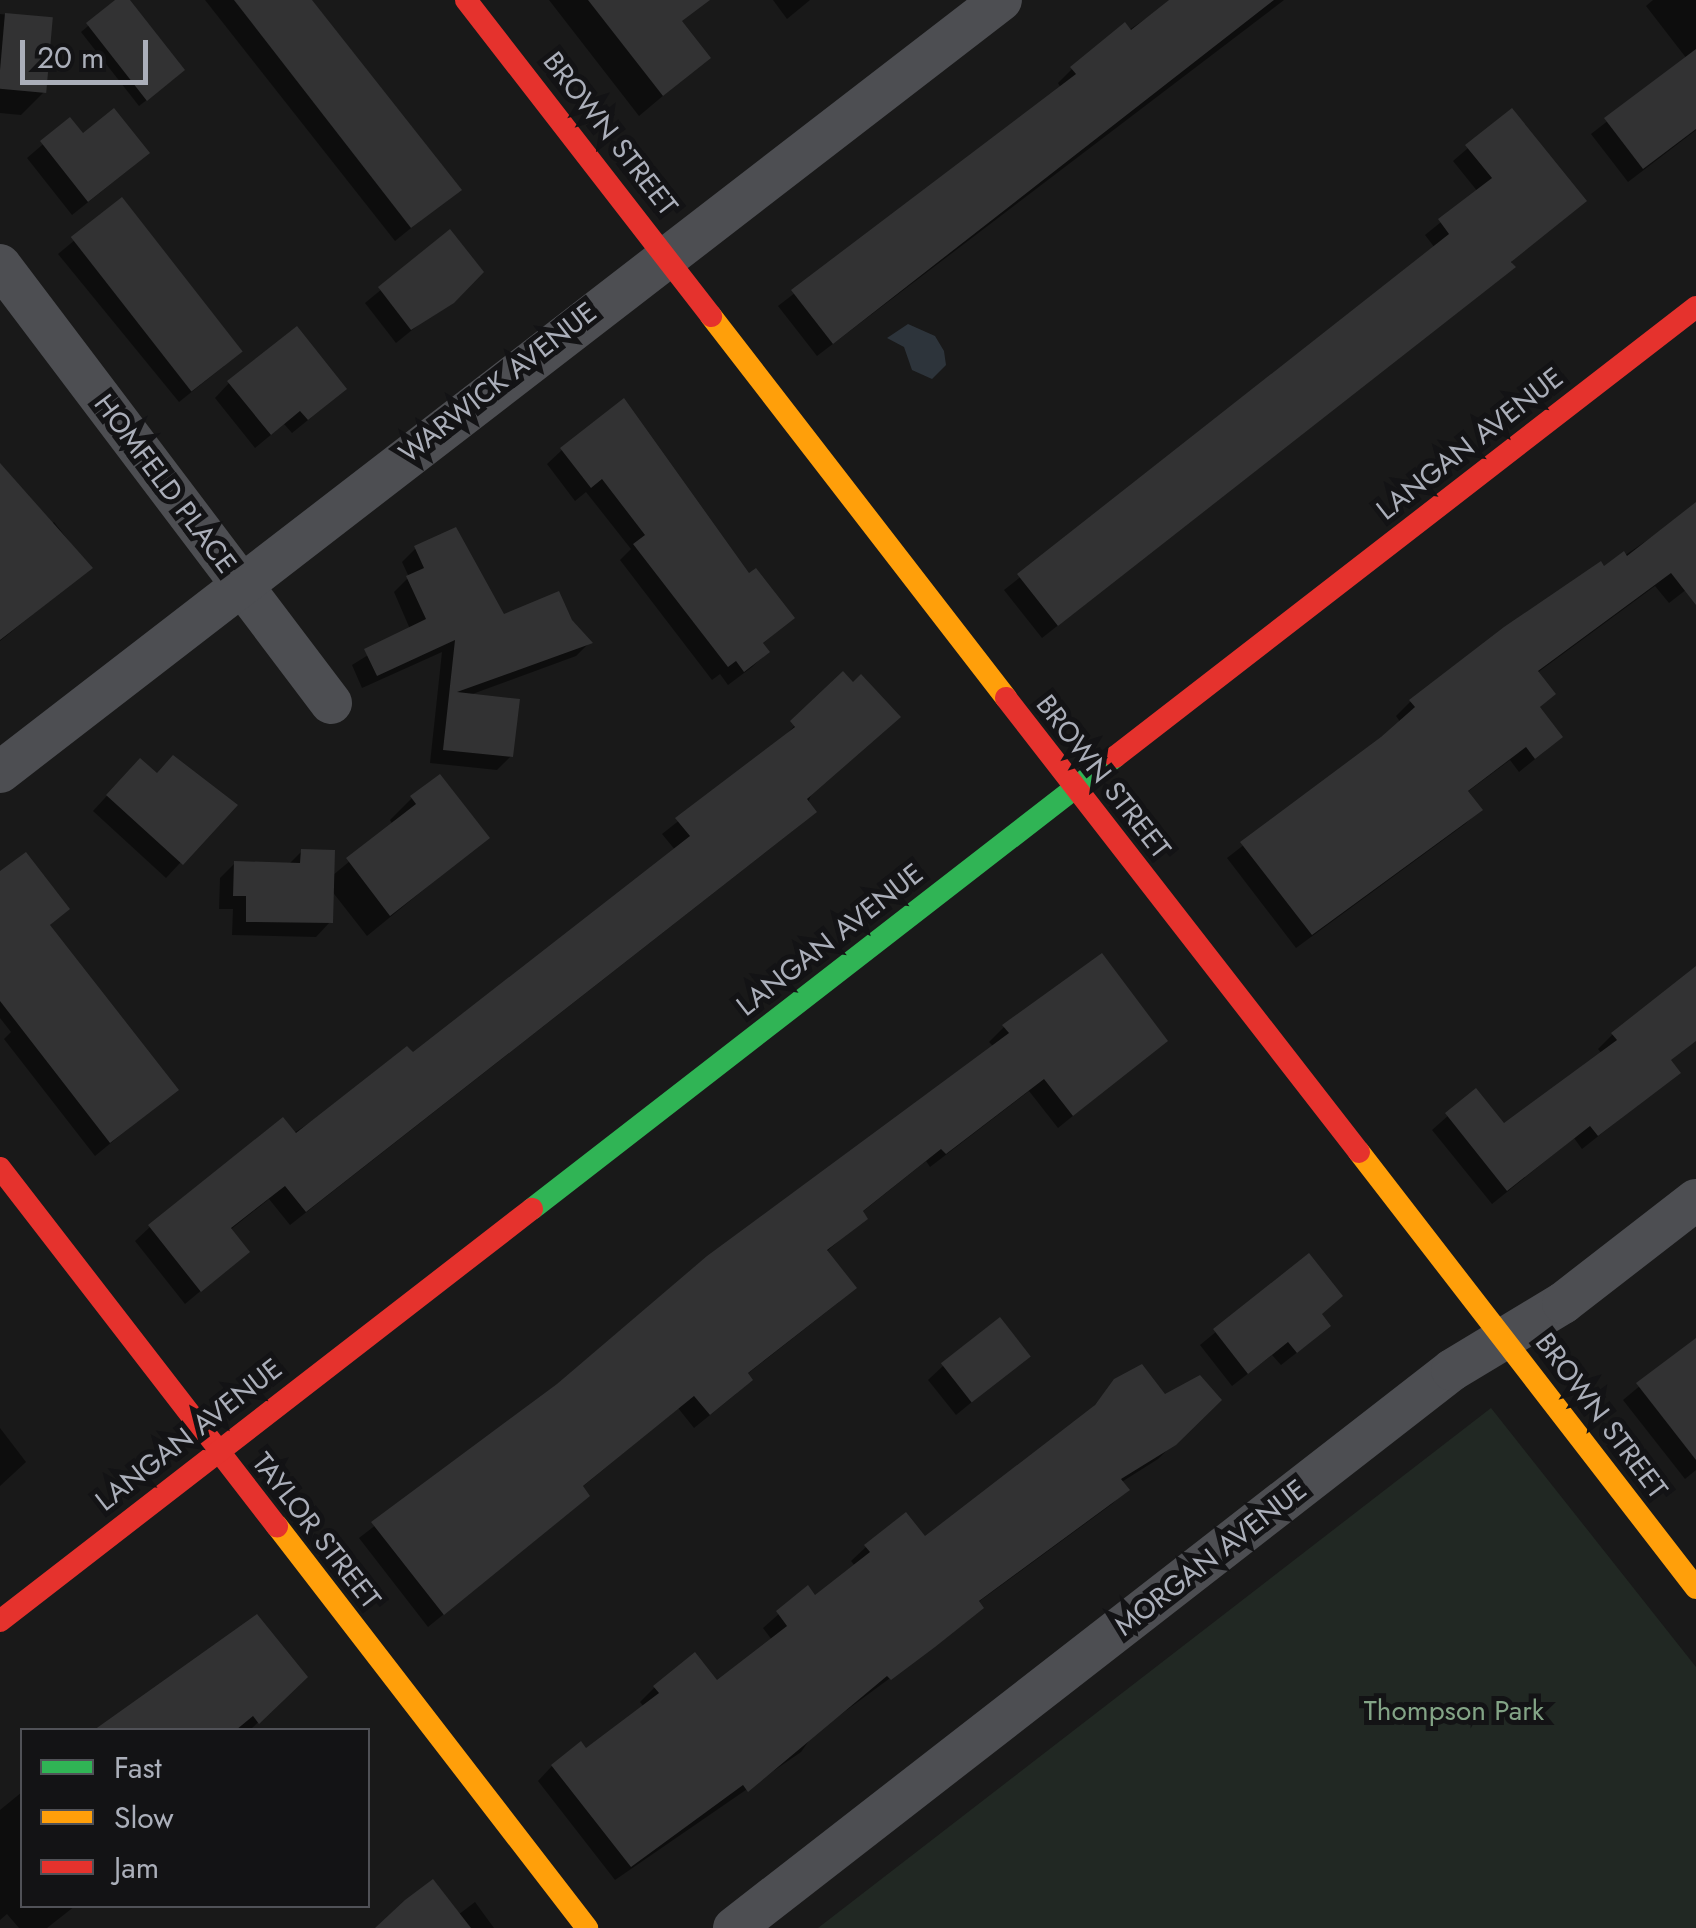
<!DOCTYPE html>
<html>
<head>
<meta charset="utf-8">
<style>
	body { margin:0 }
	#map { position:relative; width:1696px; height:1928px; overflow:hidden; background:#191919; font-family:Jost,sans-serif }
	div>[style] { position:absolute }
	.green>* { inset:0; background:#212823 }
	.water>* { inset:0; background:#2d343b }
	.shadow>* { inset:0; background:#0007 }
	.building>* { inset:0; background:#323233; transform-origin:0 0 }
	.street>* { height:42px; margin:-21px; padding:0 21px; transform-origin:21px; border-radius:21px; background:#4d4e52 }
	.fast>* { height:22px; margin:-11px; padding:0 11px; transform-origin:11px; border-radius:11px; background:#30b455 }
	.slow>* { height:22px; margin:-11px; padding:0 11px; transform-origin:11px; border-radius:11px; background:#ff9f0a }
	.jam>* { height:22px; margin:-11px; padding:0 11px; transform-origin:11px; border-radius:11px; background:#e5322d }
	span { translate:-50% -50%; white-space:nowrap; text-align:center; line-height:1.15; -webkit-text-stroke:10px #131315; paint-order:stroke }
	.street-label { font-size:28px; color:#abafba }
	.park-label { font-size:28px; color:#83a486 }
	.legend { position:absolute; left:20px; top:1728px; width:350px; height:180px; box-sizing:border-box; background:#131315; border:2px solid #505157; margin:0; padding:12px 18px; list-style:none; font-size:30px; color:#abafba }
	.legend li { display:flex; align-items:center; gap:20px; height:50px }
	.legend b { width:50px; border:2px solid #505157 }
	.scale { position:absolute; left:20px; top:40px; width:128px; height:45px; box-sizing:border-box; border:5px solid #abafba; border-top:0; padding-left:12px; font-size:30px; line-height:35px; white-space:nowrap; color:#abafba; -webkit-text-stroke:8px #131315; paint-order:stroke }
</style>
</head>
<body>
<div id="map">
	<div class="green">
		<i style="clip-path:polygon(1491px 1408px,1696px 1667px,1696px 1928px,818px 1928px)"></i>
	</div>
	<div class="water">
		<i style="clip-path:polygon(908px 324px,935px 336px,944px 351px,946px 365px,932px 379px,912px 370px,904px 347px,887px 338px)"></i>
	</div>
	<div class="shadow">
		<i style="clip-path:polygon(119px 0,127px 0,176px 77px,139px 106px,81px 32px)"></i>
		<i style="clip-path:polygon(205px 0,310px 0,458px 190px,395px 241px)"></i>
		<i style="clip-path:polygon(549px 0,683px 0,680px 23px,708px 58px,639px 116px)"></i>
		<i style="clip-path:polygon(773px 0,810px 0,787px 19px)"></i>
		<i style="clip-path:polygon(1173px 0,1284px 0,817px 356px,778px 306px,1061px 88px,1058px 83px,1072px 69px)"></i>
		<i style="clip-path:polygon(1653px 0,1696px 0,1696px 130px,1628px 182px,1591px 134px,1687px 59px,1646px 6px)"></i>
		<i style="clip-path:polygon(0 14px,50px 19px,44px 92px,21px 115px,0 113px)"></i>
		<i style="clip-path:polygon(1511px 111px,1512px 267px,1042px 638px,1004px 590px,1435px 248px,1425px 235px,1478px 192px,1453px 161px)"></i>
		<i style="clip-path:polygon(70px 121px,82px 136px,132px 167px,72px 215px,27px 158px)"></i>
		<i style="clip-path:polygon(122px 201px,224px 366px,179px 402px,58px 254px)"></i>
		<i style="clip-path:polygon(450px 233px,466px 286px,396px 343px,365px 303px)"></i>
		<i style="clip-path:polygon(229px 383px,329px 403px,292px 433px,284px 424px,255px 448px,215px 398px)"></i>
		<i style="clip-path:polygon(562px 450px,749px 576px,792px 618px,761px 645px,767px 652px,752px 667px,728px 685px,720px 674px,712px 680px,620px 560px,631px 549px,586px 492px,575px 501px,547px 464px)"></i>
		<i style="clip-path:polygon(0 467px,47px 528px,54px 522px,90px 568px,0 641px)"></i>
		<i style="clip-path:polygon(1696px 507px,1696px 582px,1669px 603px,1655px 586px,1537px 673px,1553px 694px,1538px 709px,1545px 751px,1519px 772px,1510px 760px,1466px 793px,1480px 810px,1465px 824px,1296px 948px,1227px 858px,1401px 723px,1396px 716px,1411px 701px)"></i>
		<i style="clip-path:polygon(416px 548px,503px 617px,569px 621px,589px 643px,576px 656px,467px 696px,511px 756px,497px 770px,430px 763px,442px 652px,362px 688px,352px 665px,410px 629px,394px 592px,409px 577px,402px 562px)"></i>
		<i style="clip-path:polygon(843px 675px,853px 686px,799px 826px,290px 1225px,269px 1199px,230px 1230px,247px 1252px,185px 1304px,135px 1241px,150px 1227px,412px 1056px,676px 851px,662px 834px,780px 741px)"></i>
		<i style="clip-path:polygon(126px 775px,156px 775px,234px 805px,166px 878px,93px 811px)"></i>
		<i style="clip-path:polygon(412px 798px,487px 838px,367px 936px,331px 890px,330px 922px,316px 937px,232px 935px,233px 909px,219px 909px,220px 878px,235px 863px,288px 865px,302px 851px,332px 876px,393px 825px,390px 820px)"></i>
		<i style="clip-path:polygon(0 874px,67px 909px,48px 927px,175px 1090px,95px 1156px,4px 1039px,11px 1032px,0 1018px)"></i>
		<i style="clip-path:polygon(1696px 969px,1696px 1038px,1669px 1061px,1678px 1073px,1582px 1149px,1574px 1138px,1492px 1204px,1432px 1130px,1476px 1091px,1504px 1127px,1602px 1054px,1598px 1049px,1613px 1034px)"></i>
		<i style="clip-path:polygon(1004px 1027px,1165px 1041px,1058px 1128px,1029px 1091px,930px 1167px,926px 1161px,861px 1213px,865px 1218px,826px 1252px,839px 1302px,746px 1375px,736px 1394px,694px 1428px,678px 1408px,581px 1488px,572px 1510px,428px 1627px,359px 1538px,994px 1047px,989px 1042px)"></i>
		<i style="clip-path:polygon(1308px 1256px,1320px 1316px,1313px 1340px,1281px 1365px,1272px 1355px,1232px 1386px,1200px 1345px)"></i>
		<i style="clip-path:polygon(1696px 1339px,1696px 1470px,1685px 1479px,1623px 1400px)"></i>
		<i style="clip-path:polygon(1028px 1356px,956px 1415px,928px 1380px,943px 1366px)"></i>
		<i style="clip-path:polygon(1115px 1381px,1165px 1398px,1219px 1400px,1158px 1459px,1120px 1483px,1126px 1490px,1112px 1504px,977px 1603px,966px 1622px,813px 1735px,801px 1752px,615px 1880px,538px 1781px,552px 1766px,586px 1751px,644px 1707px,640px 1702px,654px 1688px,716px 1684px,772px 1640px,763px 1628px,807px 1589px,815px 1599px,856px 1567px,851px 1561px,866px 1547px,925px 1540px,1087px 1414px)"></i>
		<i style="clip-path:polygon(0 1428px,26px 1462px,0 1486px)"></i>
		<i style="clip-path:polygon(257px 1617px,305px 1677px,250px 1730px,99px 1730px)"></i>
		<i style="clip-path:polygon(22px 1792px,22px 1906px,75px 1906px,47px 1928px,19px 1928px,7px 1914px,0 1920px,0 1810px)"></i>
		<i style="clip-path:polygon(475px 1902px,494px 1928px,376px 1928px,458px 1915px)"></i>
	</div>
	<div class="building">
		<i style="clip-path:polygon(115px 0,130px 0,185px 70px,147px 101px,86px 23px)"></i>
		<i style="clip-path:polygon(234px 0,312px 0,462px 190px,411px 228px)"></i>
		<i style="clip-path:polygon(588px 0,710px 0,682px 21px,711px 58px,663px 96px)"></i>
		<i style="clip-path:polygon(1169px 0,1274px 0,833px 344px,791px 290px,1076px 74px,1070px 67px,1125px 22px,1131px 30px)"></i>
		<i style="left:5px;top:13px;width:48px;height:76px;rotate:5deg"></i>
		<i style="clip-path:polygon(1696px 49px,1696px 129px,1643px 169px,1604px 118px)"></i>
		<i style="clip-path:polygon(114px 108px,150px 153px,88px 202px,40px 141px,70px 117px,83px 133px)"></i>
		<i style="clip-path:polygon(1512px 108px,1587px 201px,1511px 262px,1516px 267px,1058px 626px,1017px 574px,1449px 234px,1438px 219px,1492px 178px,1465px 145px)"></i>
		<i style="left:122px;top:197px;width:196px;height:65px;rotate:52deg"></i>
		<i style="clip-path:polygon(450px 229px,484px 272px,454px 303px,411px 330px,378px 287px)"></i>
		<i style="clip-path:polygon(297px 326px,347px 389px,308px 420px,300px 411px,271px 435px,227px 381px)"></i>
		<i style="clip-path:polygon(624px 398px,749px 573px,756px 568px,795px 618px,763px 643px,770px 652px,744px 672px,736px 661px,728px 667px,633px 544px,645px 535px,602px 479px,591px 488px,560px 448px)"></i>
		<i style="clip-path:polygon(0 463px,93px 568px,0 640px)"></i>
		<i style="clip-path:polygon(1696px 502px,1696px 605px,1671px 573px,1538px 671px,1556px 694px,1540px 707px,1563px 737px,1535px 759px,1526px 747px,1468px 791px,1483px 810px,1312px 935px,1240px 842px,1381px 737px,1415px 707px,1409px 700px,1504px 627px,1601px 561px,1604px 566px,1624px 551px,1627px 556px)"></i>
		<i style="clip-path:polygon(456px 527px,504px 614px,559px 591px,572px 620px,593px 643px,457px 692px,520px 699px,513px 757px,443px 750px,455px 640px,377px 676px,364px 649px,426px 619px,406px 576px,424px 568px,414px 546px)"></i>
		<i style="clip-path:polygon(843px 671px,853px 682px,861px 674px,901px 717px,807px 799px,817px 812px,306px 1212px,285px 1186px,231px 1228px,250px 1252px,201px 1292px,148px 1225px,283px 1117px,296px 1133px,407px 1046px,413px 1052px,690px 836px,675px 818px,795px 727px,790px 721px)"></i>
		<i style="clip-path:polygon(173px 755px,238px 805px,183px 865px,106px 795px,140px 758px,157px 773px)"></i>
		<i style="clip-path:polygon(440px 774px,490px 838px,390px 916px,346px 858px,416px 804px,410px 796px)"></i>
		<i style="clip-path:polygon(301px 849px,335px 850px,333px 923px,246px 922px,246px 896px,233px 896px,234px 861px,300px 863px)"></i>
		<i style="clip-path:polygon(26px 852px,70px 909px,50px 925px,179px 1090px,110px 1143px,0 1001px,0 871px)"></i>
		<i style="clip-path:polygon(1102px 953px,1168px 1041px,1073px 1116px,1044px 1079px,946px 1154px,941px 1149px,863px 1211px,868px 1219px,827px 1250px,857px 1288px,748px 1373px,753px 1380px,710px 1415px,694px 1396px,583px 1486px,590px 1496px,444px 1615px,371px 1522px,557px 1384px,707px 1256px,1009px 1033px,1002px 1025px)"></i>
		<i style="clip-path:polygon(1696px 966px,1696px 1041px,1671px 1060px,1681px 1073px,1598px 1136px,1590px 1126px,1507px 1191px,1445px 1113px,1476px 1088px,1504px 1123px,1617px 1040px,1611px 1033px)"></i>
		<i style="clip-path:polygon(1309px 1253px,1343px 1296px,1322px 1314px,1331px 1326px,1297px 1353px,1288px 1342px,1248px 1374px,1213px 1329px)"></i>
		<i style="left:1000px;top:1317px;width:50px;height:75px;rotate:52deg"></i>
		<i style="clip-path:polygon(1696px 1338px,1696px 1460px,1636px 1383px)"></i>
		<i style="clip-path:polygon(1142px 1364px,1165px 1394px,1200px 1375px,1222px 1400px,1176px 1445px,1121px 1479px,1130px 1490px,979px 1601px,984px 1608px,935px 1647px,891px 1680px,887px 1676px,748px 1792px,743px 1785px,631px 1867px,551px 1765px,581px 1741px,586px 1748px,659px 1693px,653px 1686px,695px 1652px,717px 1680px,787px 1626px,776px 1611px,808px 1585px,815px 1595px,870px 1552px,864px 1545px,906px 1512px,925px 1536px,1095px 1405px,1114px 1379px)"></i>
		<i style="clip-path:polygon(257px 1614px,308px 1677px,259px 1724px,253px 1716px,236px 1730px,94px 1730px)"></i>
		<i style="clip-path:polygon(433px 1879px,471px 1928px,375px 1928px,405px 1900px)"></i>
	</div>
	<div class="street">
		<i style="left:0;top:265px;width:549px;rotate:52.92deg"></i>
		<i style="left:0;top:772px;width:1264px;rotate:-37.64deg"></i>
		<i style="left:734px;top:1928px;width:909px;rotate:-37.85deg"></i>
		<i style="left:1452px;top:1370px;width:130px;rotate:-31.1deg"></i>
		<i style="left:1563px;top:1303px;width:168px;rotate:-37.8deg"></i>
	</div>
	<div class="fast">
		<i style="left:532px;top:1209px;width:738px;rotate:-37.79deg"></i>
	</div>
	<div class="slow">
		<i style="left:711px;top:316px;width:483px;rotate:52.3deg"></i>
		<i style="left:1359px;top:1152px;width:551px;rotate:52.3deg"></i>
		<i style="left:277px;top:1526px;width:508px;rotate:52.36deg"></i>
	</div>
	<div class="jam">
		<i style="left:466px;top:0;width:400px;rotate:52.2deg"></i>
		<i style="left:1006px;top:698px;width:575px;rotate:52.13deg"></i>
		<i style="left:1115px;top:757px;width:735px;rotate:-37.76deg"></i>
		<i style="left:0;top:1168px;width:453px;rotate:52.3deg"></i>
		<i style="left:0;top:1621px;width:673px;rotate:-37.76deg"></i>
	</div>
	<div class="street-label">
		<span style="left:610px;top:134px;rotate:52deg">BROWN STREET</span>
		<span style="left:498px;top:383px;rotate:-38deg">WARWICK AVENUE</span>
		<span style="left:1470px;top:444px;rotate:-38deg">LANGAN AVENUE</span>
		<span style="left:165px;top:484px;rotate:53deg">HOMFELD PLACE</span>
		<span style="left:1103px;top:777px;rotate:52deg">BROWN STREET</span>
		<span style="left:830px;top:940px;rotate:-38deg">LANGAN AVENUE</span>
		<span style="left:1601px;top:1416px;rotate:53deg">BROWN STREET</span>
		<span style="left:189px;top:1435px;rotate:-38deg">LANGAN AVENUE</span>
		<span style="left:316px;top:1531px;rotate:52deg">TAYLOR STREET</span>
		<span style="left:1211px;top:1558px;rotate:-38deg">MORGAN AVENUE</span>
	</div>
	<div class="park-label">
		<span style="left:1454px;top:1711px">Thompson Park</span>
	</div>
	<ul class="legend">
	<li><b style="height:12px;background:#30b455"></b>Fast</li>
	<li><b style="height:12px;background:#ff9f0a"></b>Slow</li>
	<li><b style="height:12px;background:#e5322d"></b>Jam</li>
	</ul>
	<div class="scale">20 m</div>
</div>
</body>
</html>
